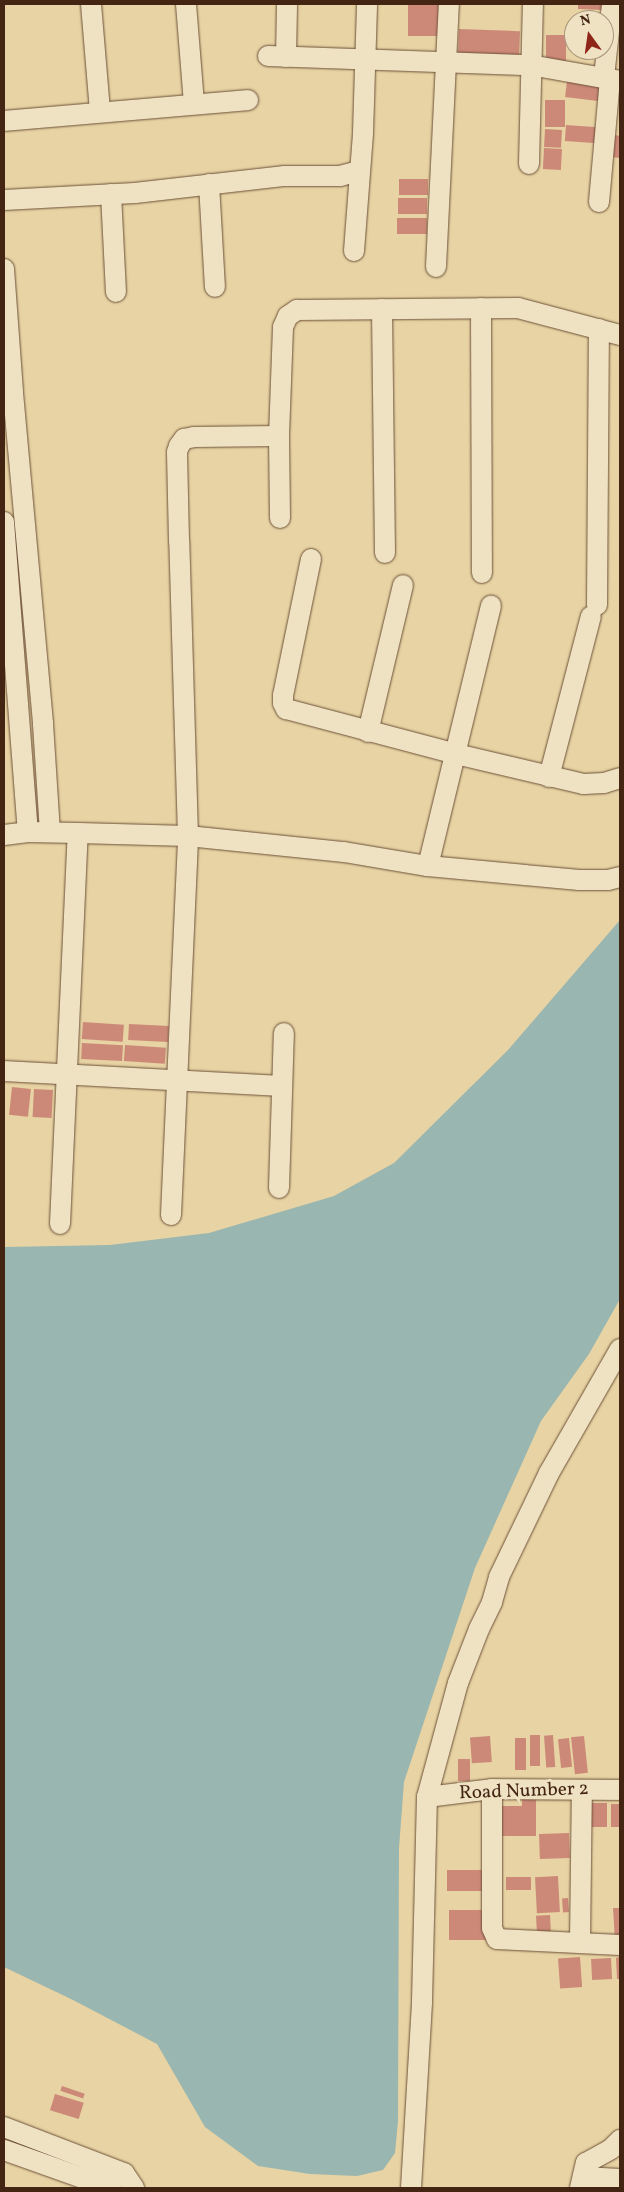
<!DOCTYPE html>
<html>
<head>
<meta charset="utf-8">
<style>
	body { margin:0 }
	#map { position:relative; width:624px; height:2192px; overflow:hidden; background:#e7d3a3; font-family:Vollkorn,serif }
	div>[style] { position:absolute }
	.water>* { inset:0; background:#9ab6b0 }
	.building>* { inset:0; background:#cd8978; transform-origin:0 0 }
	.roads { filter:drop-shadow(0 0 1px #6d5038) drop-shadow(0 0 1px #6d5038) }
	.minor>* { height:20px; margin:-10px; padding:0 10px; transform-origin:10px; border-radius:10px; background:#efe2c3 }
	span { translate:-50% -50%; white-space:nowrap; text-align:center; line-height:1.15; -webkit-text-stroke:5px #efe2c3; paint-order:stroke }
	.street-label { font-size:19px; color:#442514 }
	.frame { position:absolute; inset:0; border:5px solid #442514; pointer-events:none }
	.north { position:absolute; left:564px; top:10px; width:50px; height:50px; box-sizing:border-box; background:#efe2c3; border:1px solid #ab967d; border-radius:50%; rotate:346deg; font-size:14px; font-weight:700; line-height:20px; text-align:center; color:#442514 }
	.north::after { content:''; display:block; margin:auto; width:18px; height:22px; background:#8f2418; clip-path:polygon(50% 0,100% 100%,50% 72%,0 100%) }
</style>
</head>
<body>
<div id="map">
	<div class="water">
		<i style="clip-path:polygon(620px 920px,620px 1299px,589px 1354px,541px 1421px,475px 1568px,404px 1782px,399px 1848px,398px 2121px,395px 2153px,383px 2170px,357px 2176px,310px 2174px,258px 2166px,205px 2127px,157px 2044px,73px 2000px,4px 1967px,4px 1247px,110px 1245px,209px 1233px,334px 1196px,394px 1163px,508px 1050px)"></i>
	</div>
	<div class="building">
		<i style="left:408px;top:4px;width:32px;height:32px"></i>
		<i style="clip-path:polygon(578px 4px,603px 4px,602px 10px,578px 9px)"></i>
		<i style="left:459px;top:29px;width:61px;height:31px;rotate:2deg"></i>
		<i style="left:546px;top:35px;width:20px;height:29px"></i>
		<i style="left:567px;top:81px;width:33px;height:16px;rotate:7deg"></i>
		<i style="left:545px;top:100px;width:20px;height:27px"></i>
		<i style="left:566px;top:125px;width:32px;height:16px;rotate:4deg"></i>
		<i style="left:545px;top:129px;width:17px;height:18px;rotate:3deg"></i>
		<i style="clip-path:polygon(615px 135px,620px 136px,620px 158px,611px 157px)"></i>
		<i style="left:544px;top:148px;width:18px;height:21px;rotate:3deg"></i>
		<i style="left:399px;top:179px;width:29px;height:16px"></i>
		<i style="left:398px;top:198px;width:29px;height:16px"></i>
		<i style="left:397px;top:218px;width:30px;height:16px"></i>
		<i style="left:83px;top:1022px;width:41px;height:17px;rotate:4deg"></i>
		<i style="left:129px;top:1024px;width:40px;height:16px;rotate:3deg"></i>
		<i style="left:82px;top:1043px;width:41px;height:16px;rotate:3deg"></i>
		<i style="left:125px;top:1045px;width:41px;height:16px;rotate:4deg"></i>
		<i style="left:12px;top:1087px;width:19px;height:28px;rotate:6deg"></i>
		<i style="left:34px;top:1089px;width:19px;height:28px;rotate:3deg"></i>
		<i style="left:530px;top:1735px;width:10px;height:31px"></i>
		<i style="left:553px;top:1735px;width:32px;height:9px;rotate:86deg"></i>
		<i style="left:490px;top:1736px;width:26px;height:20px;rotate:86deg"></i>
		<i style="left:584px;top:1736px;width:37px;height:13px;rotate:84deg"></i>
		<i style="left:515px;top:1738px;width:11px;height:32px"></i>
		<i style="left:569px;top:1738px;width:29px;height:11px;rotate:84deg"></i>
		<i style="left:458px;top:1759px;width:12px;height:22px"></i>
		<i style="clip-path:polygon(536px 1795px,536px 1836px,498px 1836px,498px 1806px,522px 1806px,522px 1796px)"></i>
		<i style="left:607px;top:1803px;width:24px;height:17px;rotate:90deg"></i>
		<i style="left:611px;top:1804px;width:9px;height:23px"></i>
		<i style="left:569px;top:1833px;width:25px;height:30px;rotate:88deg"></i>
		<i style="left:447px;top:1870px;width:42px;height:21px"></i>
		<i style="left:558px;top:1876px;width:36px;height:23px;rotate:87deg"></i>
		<i style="left:531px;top:1877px;width:13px;height:25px;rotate:90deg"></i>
		<i style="left:568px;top:1898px;width:14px;height:6px;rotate:86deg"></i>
		<i style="clip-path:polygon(613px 1908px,620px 1908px,620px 1940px,615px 1941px)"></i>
		<i style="left:449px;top:1910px;width:38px;height:30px"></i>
		<i style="left:550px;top:1915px;width:20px;height:14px;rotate:87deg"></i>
		<i style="left:580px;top:1957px;width:30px;height:22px;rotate:86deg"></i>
		<i style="clip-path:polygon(620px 1957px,620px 1979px,617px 1979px,616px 1958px)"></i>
		<i style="left:611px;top:1958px;width:21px;height:20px;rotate:87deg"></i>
		<i style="left:62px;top:2086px;width:24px;height:5px;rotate:19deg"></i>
		<i style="left:55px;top:2094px;width:30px;height:17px;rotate:17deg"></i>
	</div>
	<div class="roads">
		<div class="minor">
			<i style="left:91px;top:4px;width:108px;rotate:85.2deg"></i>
			<i style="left:186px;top:4px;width:100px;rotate:85.4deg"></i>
			<i style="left:268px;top:56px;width:262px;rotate:2deg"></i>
			<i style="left:530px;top:65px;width:91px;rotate:10.1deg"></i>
			<i style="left:286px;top:57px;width:53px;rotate:-88.9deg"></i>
			<i style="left:604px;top:77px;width:73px;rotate:-83.7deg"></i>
			<i style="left:4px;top:121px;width:245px;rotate:-4.9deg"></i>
			<i style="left:529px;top:164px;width:160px;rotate:-88.6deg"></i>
			<i style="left:209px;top:184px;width:103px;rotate:86.7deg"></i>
			<i style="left:111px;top:194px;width:98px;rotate:87.1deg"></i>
			<i style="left:4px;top:200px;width:131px;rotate:-3.1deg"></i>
			<i style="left:135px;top:193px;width:151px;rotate:-6.5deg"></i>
			<i style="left:285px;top:176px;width:55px"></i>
			<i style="left:340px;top:176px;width:20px;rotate:-15deg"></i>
			<i style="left:599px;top:202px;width:124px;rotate:-84.9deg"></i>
			<i style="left:354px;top:251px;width:118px;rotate:-85.6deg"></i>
			<i style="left:363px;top:133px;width:129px;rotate:-88.2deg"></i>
			<i style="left:436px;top:267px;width:263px;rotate:-87.2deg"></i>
			<i style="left:4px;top:269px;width:124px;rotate:85.8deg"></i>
			<i style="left:13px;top:393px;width:332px;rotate:84.8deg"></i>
			<i style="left:43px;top:724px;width:108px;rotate:86.3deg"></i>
			<i style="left:481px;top:308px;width:265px;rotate:89.8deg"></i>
			<i style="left:382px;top:309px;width:244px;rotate:89.3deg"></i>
			<i style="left:279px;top:436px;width:82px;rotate:89.3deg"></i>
			<i style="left:4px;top:522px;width:311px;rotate:85.6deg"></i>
			<i style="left:311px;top:559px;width:139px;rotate:101.6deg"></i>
			<i style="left:283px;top:695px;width:8px;rotate:90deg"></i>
			<i style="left:283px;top:703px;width:7px;rotate:63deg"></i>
			<i style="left:286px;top:709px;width:176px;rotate:14.8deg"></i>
			<i style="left:456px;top:754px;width:131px;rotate:13.2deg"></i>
			<i style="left:584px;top:784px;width:20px;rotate:-3deg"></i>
			<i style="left:604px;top:783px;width:17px;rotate:-17deg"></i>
			<i style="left:597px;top:605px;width:276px;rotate:-89.6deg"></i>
			<i style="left:368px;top:732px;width:151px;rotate:-76.6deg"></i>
			<i style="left:549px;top:777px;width:166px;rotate:-75.4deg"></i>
			<i style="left:4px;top:835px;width:24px;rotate:-7deg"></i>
			<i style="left:28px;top:832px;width:50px;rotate:1.1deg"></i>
			<i style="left:78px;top:833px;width:110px;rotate:1.6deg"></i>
			<i style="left:188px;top:836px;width:157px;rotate:5.9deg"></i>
			<i style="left:344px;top:852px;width:85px;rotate:9.5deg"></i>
			<i style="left:428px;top:866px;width:152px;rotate:5.3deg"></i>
			<i style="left:579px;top:880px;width:29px"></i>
			<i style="left:608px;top:880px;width:12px;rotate:-14deg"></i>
			<i style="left:428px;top:866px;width:268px;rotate:-76.4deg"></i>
			<i style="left:4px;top:1071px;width:277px;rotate:3.1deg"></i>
			<i style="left:279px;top:1188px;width:155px;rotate:-88.2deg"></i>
			<i style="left:171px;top:1215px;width:379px;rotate:-87.4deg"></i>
			<i style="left:188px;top:836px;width:295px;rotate:-91.7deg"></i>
			<i style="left:179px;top:541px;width:89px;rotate:-91.3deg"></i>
			<i style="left:177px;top:452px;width:6px;rotate:-72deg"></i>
			<i style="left:179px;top:446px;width:9px;rotate:-54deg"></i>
			<i style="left:184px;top:439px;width:10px;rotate:-11deg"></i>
			<i style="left:194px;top:437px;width:85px;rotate:-0.7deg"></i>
			<i style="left:279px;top:436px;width:109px;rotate:-87.9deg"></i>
			<i style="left:283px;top:327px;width:12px;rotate:-66deg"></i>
			<i style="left:288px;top:316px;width:11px;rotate:-34deg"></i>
			<i style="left:297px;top:310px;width:221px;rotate:-0.5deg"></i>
			<i style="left:518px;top:308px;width:106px;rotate:14.8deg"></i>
			<i style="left:60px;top:1224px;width:391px;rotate:-87.4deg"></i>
			<i style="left:492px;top:1789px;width:139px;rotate:90deg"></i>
			<i style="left:492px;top:1928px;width:12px;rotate:66deg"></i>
			<i style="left:497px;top:1939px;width:123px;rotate:2.8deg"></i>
			<i style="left:427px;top:1797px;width:65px;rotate:-7deg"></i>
			<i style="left:492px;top:1789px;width:128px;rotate:0.4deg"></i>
			<i style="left:580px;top:1943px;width:153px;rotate:-89.3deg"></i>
			<i style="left:4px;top:2127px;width:129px;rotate:21deg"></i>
			<i style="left:124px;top:2173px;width:18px;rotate:56deg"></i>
			<i style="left:4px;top:2150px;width:114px;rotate:19.6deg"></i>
			<i style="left:583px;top:2177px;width:37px;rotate:3deg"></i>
			<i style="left:411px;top:2188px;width:187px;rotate:-86.6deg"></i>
			<i style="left:422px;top:2001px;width:204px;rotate:-88.6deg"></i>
			<i style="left:427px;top:1797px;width:118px;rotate:-74.8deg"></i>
			<i style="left:458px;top:1683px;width:58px;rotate:-68.7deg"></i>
			<i style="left:479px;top:1629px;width:30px;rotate:-64deg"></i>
			<i style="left:492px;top:1602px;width:26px;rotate:-74deg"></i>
			<i style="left:499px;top:1577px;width:115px;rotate:-64.3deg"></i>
			<i style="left:549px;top:1473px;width:143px;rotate:-60.2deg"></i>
			<i style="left:580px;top:2188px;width:26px;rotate:-77deg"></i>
			<i style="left:586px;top:2163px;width:29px;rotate:-29deg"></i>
			<i style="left:611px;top:2149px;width:13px;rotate:-45deg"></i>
		</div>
	</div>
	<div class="street-label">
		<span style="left:524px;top:1792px;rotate:-2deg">Road Number 2</span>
	</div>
	<div class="frame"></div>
	<div class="north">N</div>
</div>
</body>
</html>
